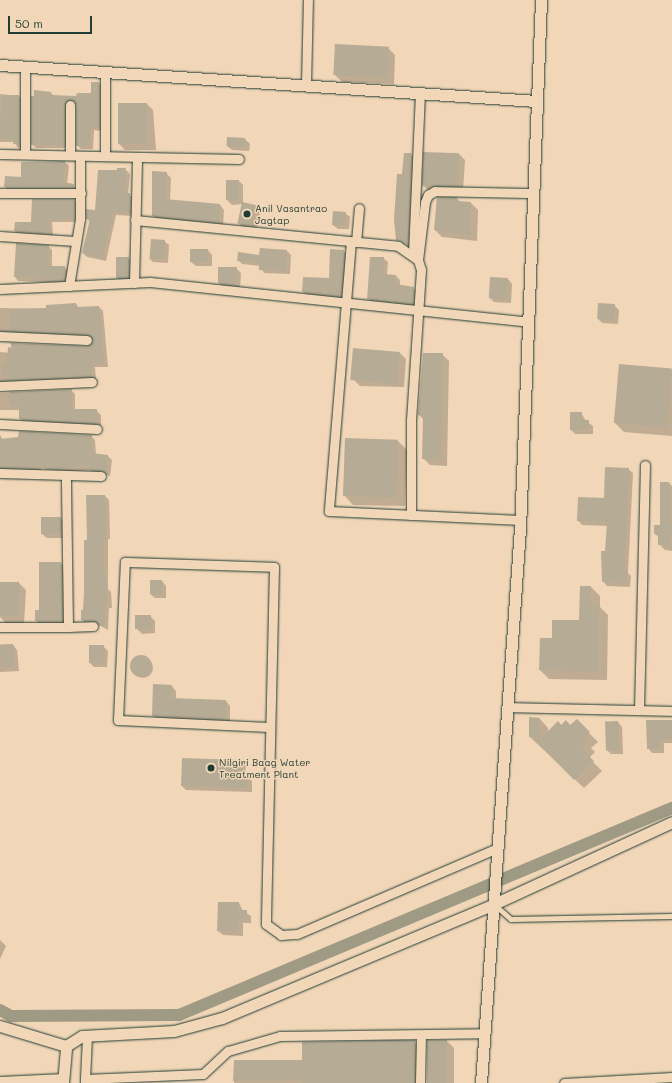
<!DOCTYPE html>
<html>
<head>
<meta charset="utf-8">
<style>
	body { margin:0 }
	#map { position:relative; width:672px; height:1083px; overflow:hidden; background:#f1d6b8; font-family:Mali,sans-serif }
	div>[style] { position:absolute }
	.shadow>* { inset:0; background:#0003 }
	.round { border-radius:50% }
	.canal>* { height:12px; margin:-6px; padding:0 6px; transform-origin:6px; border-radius:6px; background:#9e9a83 }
	.building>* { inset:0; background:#b6ab94; transform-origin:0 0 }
	.roads { filter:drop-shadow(0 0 1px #1f3d34) drop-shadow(0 0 1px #1f3d34) }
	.service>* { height:4.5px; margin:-2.25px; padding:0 2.25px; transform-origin:2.25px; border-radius:2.25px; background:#f1d6b8 }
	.minor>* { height:9px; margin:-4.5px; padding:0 4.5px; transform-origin:4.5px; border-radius:4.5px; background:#f1d6b8 }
	.tertiary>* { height:11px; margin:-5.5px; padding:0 5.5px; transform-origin:5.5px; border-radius:5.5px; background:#f1d6b8 }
	.dots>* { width:11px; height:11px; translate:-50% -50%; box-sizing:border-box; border:2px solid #f1d6b8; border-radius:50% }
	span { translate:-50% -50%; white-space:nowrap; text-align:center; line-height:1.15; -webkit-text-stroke:3px #f1d6b8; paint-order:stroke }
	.poi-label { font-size:10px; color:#1f3d34 }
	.left { translate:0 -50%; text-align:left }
	.scale { position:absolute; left:8px; top:16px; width:84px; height:18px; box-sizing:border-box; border:2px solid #1f3d34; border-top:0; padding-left:5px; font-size:12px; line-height:14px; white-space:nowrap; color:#1f3d34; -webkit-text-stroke:3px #f1d6b8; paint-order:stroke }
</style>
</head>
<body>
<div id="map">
	<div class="shadow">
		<i style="clip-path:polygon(388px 48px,395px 55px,394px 84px,342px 82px,335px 75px)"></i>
		<i style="clip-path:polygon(99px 83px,102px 86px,102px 131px,94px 130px,93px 149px,81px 149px,77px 145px,77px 105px,75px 102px,67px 108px,67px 148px,36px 148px,32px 144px,51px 93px,54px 96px,77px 97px,92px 94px)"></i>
		<i style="clip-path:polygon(0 94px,19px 96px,22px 100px,22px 148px,18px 148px,14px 142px,0 142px)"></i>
		<i style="clip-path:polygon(147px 104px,153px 110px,156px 150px,125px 150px,119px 144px)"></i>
		<i style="clip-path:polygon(227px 138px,245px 139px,250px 144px,249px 151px,232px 150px,227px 146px)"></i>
		<i style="clip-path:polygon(424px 153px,459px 154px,465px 160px,463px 191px,429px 191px,423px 185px)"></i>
		<i style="clip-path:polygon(405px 154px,411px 154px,415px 158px,411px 248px,397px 239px)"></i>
		<i style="clip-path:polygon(65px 162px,69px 166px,67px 184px,78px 189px,9px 191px,5px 187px,22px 178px,22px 163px)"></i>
		<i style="clip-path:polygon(126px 170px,130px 174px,128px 194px,134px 198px,133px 216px,116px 215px,106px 261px,87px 257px,83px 253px,90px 222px,87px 219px,87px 210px,96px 211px)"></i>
		<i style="clip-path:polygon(166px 173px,171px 178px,170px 201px,220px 205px,224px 210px,223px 226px,157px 220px,153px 215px)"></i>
		<i style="clip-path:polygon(227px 181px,239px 181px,243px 185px,243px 204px,256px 206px,260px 211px,257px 230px,244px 228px,239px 224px,243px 204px,232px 205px,227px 200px)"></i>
		<i style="clip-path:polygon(437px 198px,457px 198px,460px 202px,471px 203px,478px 210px,477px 241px,442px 237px,435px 230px)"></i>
		<i style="clip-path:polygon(74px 200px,77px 203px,77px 222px,52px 222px,53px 236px,19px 234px,15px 231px)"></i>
		<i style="clip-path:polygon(345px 213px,350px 217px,349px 229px,338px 229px,333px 225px)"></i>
		<i style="clip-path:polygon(164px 241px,169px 245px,168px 263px,153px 262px,149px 258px)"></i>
		<i style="clip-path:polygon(17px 244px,48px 246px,52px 250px,52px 267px,64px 267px,68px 270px,67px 283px,18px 281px,15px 277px)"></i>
		<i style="clip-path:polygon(208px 250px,212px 255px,212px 266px,196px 266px,191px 262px)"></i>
		<i style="clip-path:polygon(287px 251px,291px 255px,290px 274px,264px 273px,260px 266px,242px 264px,238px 260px)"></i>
		<i style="clip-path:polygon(344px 251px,348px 255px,345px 300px,308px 296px,303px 292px,330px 279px)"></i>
		<i style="clip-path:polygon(128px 258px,133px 263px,132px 281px,121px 282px,116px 277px)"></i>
		<i style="clip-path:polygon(383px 258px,388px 262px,387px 275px,396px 276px,400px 280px,400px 286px,413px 288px,418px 292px,417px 308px,372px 303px,368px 298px)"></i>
		<i style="clip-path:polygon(236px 268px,241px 273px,240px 289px,223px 287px,219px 283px)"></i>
		<i style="clip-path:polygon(508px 279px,512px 284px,511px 303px,494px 302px,490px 298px)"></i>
		<i style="clip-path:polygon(76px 304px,79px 308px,99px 307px,103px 311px,108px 367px,95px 367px,96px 380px,0 388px,0 352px,58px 357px,87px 347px,93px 343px,93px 338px,0 337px,0 308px,47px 309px)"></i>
		<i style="clip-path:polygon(614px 305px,619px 310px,618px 324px,602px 323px,598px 319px)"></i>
		<i style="clip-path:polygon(400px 353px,406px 359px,404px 387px,360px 386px,354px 380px)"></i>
		<i style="clip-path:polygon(442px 354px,449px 361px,447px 466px,430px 465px,423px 458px,424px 420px,419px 415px)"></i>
		<i style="clip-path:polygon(672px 370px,672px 436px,624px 432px,615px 423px)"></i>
		<i style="clip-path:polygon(71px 390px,75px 394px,75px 410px,96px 410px,101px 415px,101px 427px,25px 423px,20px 419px,20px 410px,0 410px,0 424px,0 393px)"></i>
		<i style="clip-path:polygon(581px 413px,586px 421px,593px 426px,593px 434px,575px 434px,571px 430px)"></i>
		<i style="clip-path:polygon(0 435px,3px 440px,91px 436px,95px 440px,96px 455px,108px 456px,112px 460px,110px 476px,94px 473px,90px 470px,62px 472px,41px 468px,41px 472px,0 470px)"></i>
		<i style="clip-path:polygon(398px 441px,407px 450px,405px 506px,353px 505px,344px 495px)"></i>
		<i style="clip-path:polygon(628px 469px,633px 473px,628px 573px,631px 576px,630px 587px,607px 586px,603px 581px,608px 526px,582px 525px,578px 520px,605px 499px)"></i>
		<i style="clip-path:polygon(669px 483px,672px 486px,672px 551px,665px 550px,659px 544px,659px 537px,655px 534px,661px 526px)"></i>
		<i style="clip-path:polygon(105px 496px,109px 500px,110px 539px,108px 539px,108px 589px,111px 592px,112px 608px,109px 608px,108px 630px,99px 625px,87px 625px,82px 620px,88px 541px)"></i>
		<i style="clip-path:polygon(60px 518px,65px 522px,65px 538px,47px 538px,42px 534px)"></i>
		<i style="clip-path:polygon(61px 563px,65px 568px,66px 625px,41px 625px,36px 621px)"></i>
		<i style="clip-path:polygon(162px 581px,166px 586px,166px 598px,155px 598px,150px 594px)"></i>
		<i style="clip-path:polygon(0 583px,19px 583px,26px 590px,24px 623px,6px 623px,0 617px)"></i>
		<i style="clip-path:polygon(591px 587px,600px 596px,600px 607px,608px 615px,607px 680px,549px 679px,540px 670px,540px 639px,553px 639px,580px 621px)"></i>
		<i style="clip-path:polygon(150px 616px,155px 621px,155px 633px,142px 634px,137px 629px)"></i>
		<i style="clip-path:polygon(13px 645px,17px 650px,19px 671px,0 672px,0 646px)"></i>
		<i style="clip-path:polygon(103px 646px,108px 651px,107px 667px,94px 667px,89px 662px)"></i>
		<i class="round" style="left:133px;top:658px;width:20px;height:20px"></i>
		<i style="clip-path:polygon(172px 686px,176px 691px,176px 699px,226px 701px,230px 706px,230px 723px,158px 720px,153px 715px)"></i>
		<i style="clip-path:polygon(540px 719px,548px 728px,548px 732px,558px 722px,562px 726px,571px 727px,577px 721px,598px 742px,591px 748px,595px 752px,589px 758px,602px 771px,584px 788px,530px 737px)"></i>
		<i style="clip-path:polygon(618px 722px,622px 727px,623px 754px,611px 754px,607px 750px)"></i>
		<i style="clip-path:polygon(672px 722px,672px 743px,664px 743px,664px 753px,652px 753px,648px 748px)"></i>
		<i style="clip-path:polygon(241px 761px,246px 766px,245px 776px,252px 781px,252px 792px,186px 790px,182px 786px)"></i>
		<i style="clip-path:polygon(239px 903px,243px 911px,251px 916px,251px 923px,243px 923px,243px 936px,223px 935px,218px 931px)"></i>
		<i style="clip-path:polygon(0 940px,6px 946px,0 959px)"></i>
		<i style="clip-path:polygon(414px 1041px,421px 1048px,421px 1083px,234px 1083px,235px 1061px,303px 1061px)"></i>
		<i style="clip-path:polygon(428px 1041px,447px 1041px,454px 1048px,454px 1083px,427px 1083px)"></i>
	</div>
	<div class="canal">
		<i style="left:0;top:1010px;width:13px;rotate:29deg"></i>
		<i style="left:11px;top:1016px;width:168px;rotate:-0.3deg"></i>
		<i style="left:179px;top:1015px;width:535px;rotate:-22.78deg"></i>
	</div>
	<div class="building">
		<i style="left:335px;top:44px;width:54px;height:31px;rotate:3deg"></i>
		<i style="clip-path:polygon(91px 82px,99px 82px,99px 127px,91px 127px,89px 146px,76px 146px,76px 105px,70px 99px,64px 105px,64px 145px,31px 145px,31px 96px,34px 96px,34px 90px,51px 92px,51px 95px,76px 96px,77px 93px,91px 93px)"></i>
		<i style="clip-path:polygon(13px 95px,19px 95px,19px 144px,13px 144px,14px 139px,0 139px,2px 96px)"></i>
		<i style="left:118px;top:103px;width:29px;height:41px"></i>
		<i style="left:227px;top:137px;width:18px;height:9px;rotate:3deg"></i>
		<i style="left:423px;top:152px;width:36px;height:34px;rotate:2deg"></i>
		<i style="clip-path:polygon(404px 153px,411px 153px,407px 244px,396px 240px,394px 220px,397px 174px,402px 174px)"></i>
		<i style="clip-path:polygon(65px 161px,63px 182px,74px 184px,74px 187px,4px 187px,5px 176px,21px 177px,21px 162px)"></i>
		<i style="clip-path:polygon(117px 168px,126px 168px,124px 193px,130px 193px,130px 213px,113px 212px,102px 258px,82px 253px,90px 219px,86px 219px,86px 209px,95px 210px,98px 170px,117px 170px)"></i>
		<i style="clip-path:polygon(152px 171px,167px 172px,165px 199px,220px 204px,219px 222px,152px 216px)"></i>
		<i style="left:226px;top:180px;width:13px;height:20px"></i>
		<i style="clip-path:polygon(437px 197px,457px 197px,457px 201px,471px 202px,470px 235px,434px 230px)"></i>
		<i style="clip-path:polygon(32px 199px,74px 199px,74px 219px,49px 220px,50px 233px,14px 231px,15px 222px,31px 222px)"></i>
		<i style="left:242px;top:202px;width:14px;height:22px;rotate:12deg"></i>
		<i style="left:333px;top:211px;width:13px;height:14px;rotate:4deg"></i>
		<i style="left:151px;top:239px;width:14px;height:19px;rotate:4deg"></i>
		<i style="clip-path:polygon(16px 243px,49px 245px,49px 266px,65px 266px,64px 280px,14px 277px)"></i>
		<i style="clip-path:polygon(260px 248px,287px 250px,286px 271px,259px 270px,259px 263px,237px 261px,238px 252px,259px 255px)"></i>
		<i style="left:190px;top:249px;width:18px;height:13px"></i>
		<i style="clip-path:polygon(330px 249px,344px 250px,340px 296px,302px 292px,303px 277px,329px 278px)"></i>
		<i style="left:116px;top:257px;width:13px;height:21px"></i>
		<i style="clip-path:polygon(370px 257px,384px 257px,383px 274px,396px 275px,396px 284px,414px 287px,413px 304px,367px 299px)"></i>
		<i style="clip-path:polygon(218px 267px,237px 267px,236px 285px,218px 283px)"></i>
		<i style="left:490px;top:277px;width:18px;height:21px;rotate:3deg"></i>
		<i style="clip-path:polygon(76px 303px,77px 307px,99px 306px,104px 364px,91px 363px,92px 376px,10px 380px,10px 377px,3px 377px,2px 364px,7px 364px,8px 347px,11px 348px,11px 343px,87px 346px,93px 341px,87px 334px,11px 331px,11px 309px,46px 308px,46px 305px)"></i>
		<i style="left:598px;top:303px;width:17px;height:16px;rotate:3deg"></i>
		<i style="left:353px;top:348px;width:47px;height:32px;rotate:5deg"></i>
		<i style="clip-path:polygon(423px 353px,443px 353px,441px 459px,422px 459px,423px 416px,418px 415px)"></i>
		<i style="left:619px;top:364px;width:53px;height:59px;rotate:5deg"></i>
		<i style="clip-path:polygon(72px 389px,72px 409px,97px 409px,98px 423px,19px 419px,19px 406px,10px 406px,10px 392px)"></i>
		<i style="clip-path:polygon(570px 412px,582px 412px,582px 420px,589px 420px,589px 430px,570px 430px)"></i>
		<i style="clip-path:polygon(19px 431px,92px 435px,92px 453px,108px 455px,106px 474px,102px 470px,89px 470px,89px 465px,57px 469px,38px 465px,38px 468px,0 467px,0 439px,18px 437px)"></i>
		<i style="left:345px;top:438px;width:53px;height:58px;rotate:2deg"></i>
		<i style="clip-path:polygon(605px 467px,629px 468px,624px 570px,627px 570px,626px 583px,602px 582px,601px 551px,605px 551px,607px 522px,577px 521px,578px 497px,604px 498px)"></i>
		<i style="clip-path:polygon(660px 482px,669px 482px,669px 522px,672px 522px,670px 545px,658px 545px,658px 535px,654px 534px,654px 525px,660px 525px)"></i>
		<i style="clip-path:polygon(86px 495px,105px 495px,106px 535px,104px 535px,103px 553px,107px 604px,105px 604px,104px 626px,99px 626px,95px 621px,81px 620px,81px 610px,84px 610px,84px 540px,87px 540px)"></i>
		<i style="left:41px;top:517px;width:20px;height:17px"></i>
		<i style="clip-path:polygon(39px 562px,61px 562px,62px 621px,35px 621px,35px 610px,39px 610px)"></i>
		<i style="left:150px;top:580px;width:12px;height:14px"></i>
		<i style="left:0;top:582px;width:19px;height:34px"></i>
		<i style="clip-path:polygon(580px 586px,591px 586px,591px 605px,599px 605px,598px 672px,539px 670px,540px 638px,552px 638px,552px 620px,579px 620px)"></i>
		<i style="left:151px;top:615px;width:14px;height:16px;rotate:90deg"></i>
		<i style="left:13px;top:644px;width:23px;height:13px;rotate:88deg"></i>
		<i style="left:89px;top:645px;width:15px;height:18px"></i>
		<i class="round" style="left:130px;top:655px;width:22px;height:22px"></i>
		<i style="clip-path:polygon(153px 684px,172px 685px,171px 698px,226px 700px,226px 719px,152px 716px)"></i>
		<i style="clip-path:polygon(529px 717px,540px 718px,540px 739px,558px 721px,561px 725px,566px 720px,570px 725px,577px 719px,590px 732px,583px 739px,587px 743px,581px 748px,594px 761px,574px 780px,532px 737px,529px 737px)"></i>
		<i style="clip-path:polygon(646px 720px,672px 720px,672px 739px,660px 739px,660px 749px,647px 749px)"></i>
		<i style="left:618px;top:721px;width:29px;height:13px;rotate:88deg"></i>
		<i style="clip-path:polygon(182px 758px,242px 760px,241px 775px,248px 776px,247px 788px,181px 786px)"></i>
		<i style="clip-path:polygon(218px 902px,239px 902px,239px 910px,247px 910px,247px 919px,239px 919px,239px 931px,217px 931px)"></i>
		<i style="clip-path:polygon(394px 1040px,415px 1040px,414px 1083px,301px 1083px,302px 1079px,233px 1081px,234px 1060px,302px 1060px,302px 1042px)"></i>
		<i style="left:427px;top:1040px;width:20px;height:43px"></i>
	</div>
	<div class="roads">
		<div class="service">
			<i style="left:495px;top:905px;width:21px;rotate:41deg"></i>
			<i style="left:511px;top:919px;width:161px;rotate:-1.1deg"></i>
		</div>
		<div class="minor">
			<i style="left:105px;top:72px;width:84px;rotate:90deg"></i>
			<i style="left:306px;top:85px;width:85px;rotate:-88.7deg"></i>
			<i style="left:70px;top:105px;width:50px;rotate:90deg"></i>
			<i style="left:0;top:154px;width:239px;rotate:1.2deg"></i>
			<i style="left:25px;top:154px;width:88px;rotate:-90deg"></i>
			<i style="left:0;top:193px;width:81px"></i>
			<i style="left:135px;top:220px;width:264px;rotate:5.6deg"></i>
			<i style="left:398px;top:246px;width:24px;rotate:35deg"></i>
			<i style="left:418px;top:260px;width:10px;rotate:73deg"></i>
			<i style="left:421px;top:270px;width:150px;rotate:93.8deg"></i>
			<i style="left:411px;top:420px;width:95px;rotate:90deg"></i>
			<i style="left:0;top:236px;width:75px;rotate:3.8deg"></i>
			<i style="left:351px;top:241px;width:271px;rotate:94.7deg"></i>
			<i style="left:329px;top:511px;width:192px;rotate:2.7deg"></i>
			<i style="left:356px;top:242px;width:34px;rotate:-85deg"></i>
			<i style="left:413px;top:253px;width:160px;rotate:-87.5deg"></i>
			<i style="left:418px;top:260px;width:58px;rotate:-83.1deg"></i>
			<i style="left:425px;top:202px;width:8px;rotate:-67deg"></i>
			<i style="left:428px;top:195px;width:8px;rotate:-30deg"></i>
			<i style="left:435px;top:191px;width:99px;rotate:1.2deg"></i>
			<i style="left:134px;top:283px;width:126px;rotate:-88.6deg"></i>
			<i style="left:69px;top:286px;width:68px;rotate:-80.7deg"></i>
			<i style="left:80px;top:219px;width:63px;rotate:-90deg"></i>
			<i style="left:0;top:289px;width:150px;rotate:-2.7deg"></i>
			<i style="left:150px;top:282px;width:381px;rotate:6deg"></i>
			<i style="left:0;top:336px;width:87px;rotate:2.6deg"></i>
			<i style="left:0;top:386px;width:92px;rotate:-2.5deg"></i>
			<i style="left:0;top:424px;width:97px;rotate:3deg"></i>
			<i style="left:0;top:473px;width:101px;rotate:1.7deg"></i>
			<i style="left:0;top:627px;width:68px"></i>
			<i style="left:68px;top:627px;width:152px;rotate:-90.8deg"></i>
			<i style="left:68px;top:627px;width:25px;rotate:-2deg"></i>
			<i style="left:509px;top:707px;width:163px;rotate:1.4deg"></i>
			<i style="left:639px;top:710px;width:245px;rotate:-88.6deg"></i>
			<i style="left:269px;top:727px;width:151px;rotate:-177.3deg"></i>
			<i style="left:118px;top:720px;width:158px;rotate:-87.5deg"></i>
			<i style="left:125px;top:562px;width:149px;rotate:1.9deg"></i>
			<i style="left:274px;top:567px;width:357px;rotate:91.3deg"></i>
			<i style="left:266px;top:924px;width:19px;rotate:36deg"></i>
			<i style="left:281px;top:935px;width:16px;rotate:-4deg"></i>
			<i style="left:297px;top:934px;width:219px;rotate:-23.2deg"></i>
			<i style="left:85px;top:1079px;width:43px;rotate:-87.3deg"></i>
			<i style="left:0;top:1081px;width:64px;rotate:-2.7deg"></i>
			<i style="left:85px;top:1083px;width:4px;rotate:-90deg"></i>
			<i style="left:85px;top:1079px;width:118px;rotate:-2.4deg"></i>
			<i style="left:203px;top:1074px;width:34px;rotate:-43deg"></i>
			<i style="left:228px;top:1051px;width:54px;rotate:-16.1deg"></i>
			<i style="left:280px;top:1036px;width:205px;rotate:-0.8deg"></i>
			<i style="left:420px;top:1083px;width:48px;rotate:-88.8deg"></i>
			<i style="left:564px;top:1083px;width:108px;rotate:-3.2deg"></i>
		</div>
		<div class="tertiary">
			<i style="left:0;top:65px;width:538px;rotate:3.84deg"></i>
			<i style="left:0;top:1026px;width:69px;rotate:16.9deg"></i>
			<i style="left:63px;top:1083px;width:37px;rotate:-85deg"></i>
			<i style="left:66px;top:1046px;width:19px;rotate:-32deg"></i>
			<i style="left:82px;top:1036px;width:92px;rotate:-3.1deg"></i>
			<i style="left:174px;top:1031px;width:50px;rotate:-15.2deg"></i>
			<i style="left:222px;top:1018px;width:295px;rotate:-22.7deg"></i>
			<i style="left:494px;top:904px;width:196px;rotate:-24.7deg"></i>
			<i style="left:481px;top:1083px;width:556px;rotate:-85.98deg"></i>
			<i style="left:520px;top:528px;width:528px;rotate:-87.72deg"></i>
		</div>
	</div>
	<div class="dots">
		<i style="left:247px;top:214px;background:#1f3d34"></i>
		<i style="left:211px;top:768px;background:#1f3d34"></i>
	</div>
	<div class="poi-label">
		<span class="left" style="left:255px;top:214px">Anil Vasantrao<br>Jagtap</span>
		<span class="left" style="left:219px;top:768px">Nilgiri Baag Water<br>Treatment Plant</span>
	</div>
	<div class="scale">50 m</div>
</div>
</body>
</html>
